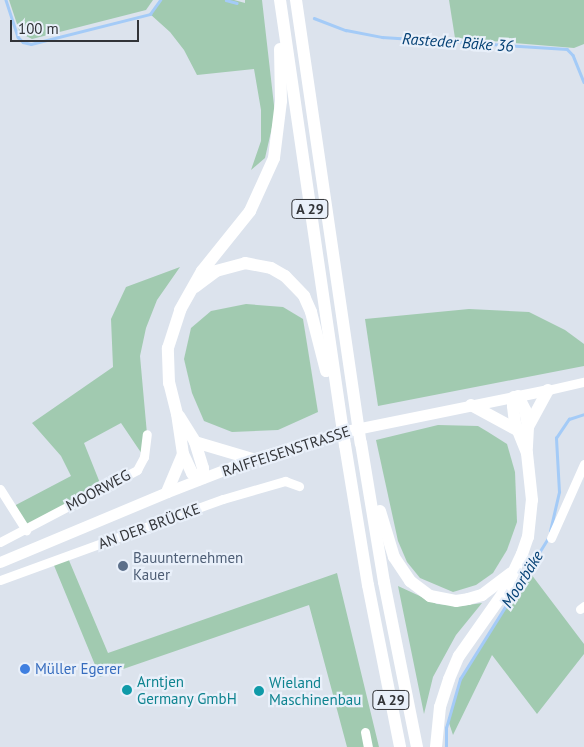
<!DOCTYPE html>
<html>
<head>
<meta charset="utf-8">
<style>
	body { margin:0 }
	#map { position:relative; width:584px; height:747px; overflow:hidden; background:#dce3ed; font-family:"PT Sans",sans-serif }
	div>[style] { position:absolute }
	.green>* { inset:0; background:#a1cab0 }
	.stream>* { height:2.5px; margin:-1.25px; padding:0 1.25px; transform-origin:1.25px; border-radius:1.25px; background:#a4cbf7 }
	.minor>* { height:9px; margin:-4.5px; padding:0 4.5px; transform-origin:4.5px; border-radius:4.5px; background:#fff }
	.major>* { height:11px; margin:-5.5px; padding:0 5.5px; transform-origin:5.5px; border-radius:5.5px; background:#fff }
	.highway>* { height:12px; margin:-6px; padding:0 6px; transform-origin:6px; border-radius:6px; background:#fff }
	.dots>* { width:14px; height:14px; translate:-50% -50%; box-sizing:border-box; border:2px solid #e9f0fa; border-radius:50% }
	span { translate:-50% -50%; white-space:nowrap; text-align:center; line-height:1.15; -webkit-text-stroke:4.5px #e9f0fa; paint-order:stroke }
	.shield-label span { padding:1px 4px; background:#e9f0fa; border:1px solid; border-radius:4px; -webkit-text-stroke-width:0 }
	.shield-label { font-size:14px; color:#323438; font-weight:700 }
	.street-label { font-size:15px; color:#323438 }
	.service-label { font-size:15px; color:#4e5e75 }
	.left { translate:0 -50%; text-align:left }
	.shop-label { font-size:15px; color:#366cbe }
	.culture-label { font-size:15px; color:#0d838f }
	.water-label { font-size:16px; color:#044074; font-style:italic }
	.scale { position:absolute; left:10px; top:20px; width:129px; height:22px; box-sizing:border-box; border:2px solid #323438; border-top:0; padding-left:6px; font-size:15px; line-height:18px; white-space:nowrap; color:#323438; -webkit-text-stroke:4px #e9f0fa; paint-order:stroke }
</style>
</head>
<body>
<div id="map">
	<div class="green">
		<i style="clip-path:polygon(9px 0,153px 0,146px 10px,32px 39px,20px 33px)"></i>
		<i style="clip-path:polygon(160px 0,234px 0,245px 3px,245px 0,262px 0,275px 114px,265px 158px,251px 170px,261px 141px,261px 110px,254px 69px,197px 75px,184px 50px,170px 32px,150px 14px)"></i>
		<i style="clip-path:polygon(449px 0,584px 0,584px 44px,574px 48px,455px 38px)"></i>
		<i style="clip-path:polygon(180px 267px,157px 300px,146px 328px,140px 356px,147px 434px,144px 457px,121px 423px,84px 443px,102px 488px,26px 530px,12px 507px,71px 476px,61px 456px,32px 423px,113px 367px,111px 319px,126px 287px)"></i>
		<i style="clip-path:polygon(246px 304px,283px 307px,303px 319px,318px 412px,278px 430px,232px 432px,204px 421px,192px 393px,184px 359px,191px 328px,211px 311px)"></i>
		<i style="clip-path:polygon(469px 309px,529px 312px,565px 330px,584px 344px,584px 366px,378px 406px,365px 319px)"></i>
		<i style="clip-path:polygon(438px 425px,478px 426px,488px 432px,507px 444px,515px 472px,517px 522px,507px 550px,493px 573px,476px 585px,453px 592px,420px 578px,407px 562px,398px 541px,376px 440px)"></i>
		<i style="clip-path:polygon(68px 558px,108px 653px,337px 573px,379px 747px,347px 747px,309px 605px,100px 677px,53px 563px)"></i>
		<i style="clip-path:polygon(528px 570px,584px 644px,584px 654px,537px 714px,492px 655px,453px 735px,448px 720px,460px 679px)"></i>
		<i style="clip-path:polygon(398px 586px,437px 604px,461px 606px,482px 603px,456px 635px,433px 677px,424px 714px)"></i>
	</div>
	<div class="stream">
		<i style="left:6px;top:0;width:39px;rotate:72deg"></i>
		<i style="left:18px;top:37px;width:7px;rotate:45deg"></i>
		<i style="left:23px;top:42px;width:8px;rotate:14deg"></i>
		<i style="left:31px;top:44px;width:123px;rotate:-14.1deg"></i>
		<i style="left:150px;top:14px;width:17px;rotate:-54deg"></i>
		<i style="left:226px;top:0;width:11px;rotate:15deg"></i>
		<i style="left:314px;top:18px;width:34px;rotate:21deg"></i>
		<i style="left:346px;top:30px;width:37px;rotate:11deg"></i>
		<i style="left:382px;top:37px;width:185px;rotate:3.7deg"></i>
		<i style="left:567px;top:49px;width:8px;rotate:45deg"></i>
		<i style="left:573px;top:55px;width:29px;rotate:68deg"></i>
		<i style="left:550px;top:531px;width:40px;rotate:-77deg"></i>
		<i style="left:559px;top:492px;width:54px;rotate:-93.2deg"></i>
		<i style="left:556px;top:438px;width:23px;rotate:-56deg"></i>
		<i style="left:569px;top:419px;width:16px;rotate:-18deg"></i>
		<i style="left:446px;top:747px;width:19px;rotate:-90deg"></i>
		<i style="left:446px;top:728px;width:51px;rotate:-74.1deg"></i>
		<i style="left:460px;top:679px;width:166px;rotate:-58deg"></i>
	</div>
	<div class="minor">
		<i style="left:548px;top:390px;width:37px;rotate:-13deg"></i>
		<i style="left:0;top:489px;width:49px;rotate:57.6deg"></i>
		<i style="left:551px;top:538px;width:81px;rotate:-66deg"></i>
		<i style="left:0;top:542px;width:155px;rotate:-27.7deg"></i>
		<i style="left:137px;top:470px;width:15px;rotate:-62deg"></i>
		<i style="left:144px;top:457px;width:23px;rotate:-83deg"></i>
		<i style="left:0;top:580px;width:237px;rotate:-20deg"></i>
		<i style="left:223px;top:499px;width:65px;rotate:-16.2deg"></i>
		<i style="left:285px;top:481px;width:15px;rotate:20deg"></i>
		<i style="left:580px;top:609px;width:5px;rotate:-37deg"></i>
		<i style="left:365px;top:732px;width:15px;rotate:79deg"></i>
	</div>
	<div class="major">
		<i style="left:0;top:562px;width:181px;rotate:-22.7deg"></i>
		<i style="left:167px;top:492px;width:91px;rotate:-21.2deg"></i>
		<i style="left:252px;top:459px;width:103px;rotate:-16.3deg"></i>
		<i style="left:351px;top:430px;width:201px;rotate:-11.5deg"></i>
	</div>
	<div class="highway">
		<i style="left:280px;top:0;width:450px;rotate:81.7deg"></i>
		<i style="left:345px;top:445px;width:142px;rotate:80.7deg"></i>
		<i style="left:368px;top:585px;width:165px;rotate:78.8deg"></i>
		<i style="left:296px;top:0;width:448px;rotate:81.7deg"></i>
		<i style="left:361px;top:443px;width:141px;rotate:80.6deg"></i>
		<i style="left:384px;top:582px;width:168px;rotate:78.7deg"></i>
		<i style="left:195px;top:287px;width:26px;rotate:-37deg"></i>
		<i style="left:216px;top:271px;width:30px;rotate:-15deg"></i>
		<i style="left:245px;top:263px;width:26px;rotate:11deg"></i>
		<i style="left:271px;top:268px;width:16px;rotate:30deg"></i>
		<i style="left:285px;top:276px;width:28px;rotate:46deg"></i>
		<i style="left:304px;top:296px;width:17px;rotate:66deg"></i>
		<i style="left:311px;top:312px;width:61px;rotate:75.7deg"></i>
		<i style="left:518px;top:396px;width:16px;rotate:63deg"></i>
		<i style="left:525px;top:410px;width:17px;rotate:80deg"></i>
		<i style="left:528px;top:427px;width:22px;rotate:93deg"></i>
		<i style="left:471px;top:405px;width:52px;rotate:28.5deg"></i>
		<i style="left:179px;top:416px;width:31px;rotate:58deg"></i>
		<i style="left:195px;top:442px;width:27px;rotate:73deg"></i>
		<i style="left:203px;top:468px;width:10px;rotate:90deg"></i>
		<i style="left:528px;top:427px;width:42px;rotate:-61.6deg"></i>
		<i style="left:195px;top:442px;width:59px;rotate:16.6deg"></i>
		<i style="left:198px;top:480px;width:9px;rotate:-131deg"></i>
		<i style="left:192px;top:473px;width:21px;rotate:-115deg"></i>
		<i style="left:183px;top:454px;width:40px;rotate:-98.5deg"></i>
		<i style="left:177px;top:414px;width:32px;rotate:-104deg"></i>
		<i style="left:169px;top:383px;width:35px;rotate:-92deg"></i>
		<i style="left:168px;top:348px;width:40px;rotate:-72deg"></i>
		<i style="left:180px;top:310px;width:45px;rotate:-60.6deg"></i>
		<i style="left:202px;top:271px;width:77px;rotate:-51.3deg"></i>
		<i style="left:250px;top:211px;width:58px;rotate:-65.6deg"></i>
		<i style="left:274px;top:158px;width:57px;rotate:-83deg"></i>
		<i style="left:281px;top:101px;width:52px;rotate:-91.1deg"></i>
		<i style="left:167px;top:492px;width:41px;rotate:-67.2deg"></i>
		<i style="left:380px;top:511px;width:48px;rotate:73.1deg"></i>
		<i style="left:394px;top:557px;width:29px;rotate:56deg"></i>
		<i style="left:410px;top:581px;width:25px;rotate:37deg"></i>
		<i style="left:430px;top:596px;width:26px;rotate:11deg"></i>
		<i style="left:456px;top:601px;width:12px;rotate:-9deg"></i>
		<i style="left:468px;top:599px;width:15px;rotate:-16deg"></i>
		<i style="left:482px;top:595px;width:36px;rotate:-37deg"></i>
		<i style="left:436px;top:747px;width:40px;rotate:-84.3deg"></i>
		<i style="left:440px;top:707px;width:29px;rotate:-72deg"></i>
		<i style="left:449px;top:679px;width:25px;rotate:-67deg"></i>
		<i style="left:459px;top:656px;width:78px;rotate:-54.9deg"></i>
		<i style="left:504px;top:592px;width:42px;rotate:-64.7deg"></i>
		<i style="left:522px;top:554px;width:18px;rotate:-71deg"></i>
		<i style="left:528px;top:537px;width:37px;rotate:-84deg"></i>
		<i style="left:532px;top:500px;width:47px;rotate:-96.1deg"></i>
		<i style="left:527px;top:453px;width:32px;rotate:-112deg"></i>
		<i style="left:515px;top:423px;width:17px;rotate:-97deg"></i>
		<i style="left:513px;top:406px;width:9px;rotate:-84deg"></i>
	</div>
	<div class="dots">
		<i style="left:123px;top:566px;background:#5c6f8a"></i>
		<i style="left:25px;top:669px;background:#3f7fe0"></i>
		<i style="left:127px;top:690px;background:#0f9aa8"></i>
		<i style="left:259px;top:691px;background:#0f9aa8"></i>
	</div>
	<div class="shield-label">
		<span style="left:310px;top:209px">A 29</span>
		<span style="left:391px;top:700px">A 29</span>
	</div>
	<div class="street-label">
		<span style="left:286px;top:451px;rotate:-18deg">RAIFFEISENSTRASSE</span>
		<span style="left:98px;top:490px;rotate:-28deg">MOORWEG</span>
		<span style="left:149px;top:526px;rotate:-20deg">AN DER BRÜCKE</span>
	</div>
	<div class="service-label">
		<span class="left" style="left:133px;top:566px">Bauunternehmen<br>Kauer</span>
	</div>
	<div class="shop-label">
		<span class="left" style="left:35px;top:669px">Müller Egerer</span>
	</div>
	<div class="culture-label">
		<span class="left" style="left:137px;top:690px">Arntjen<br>Germany GmbH</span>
		<span class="left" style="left:269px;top:691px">Wieland<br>Maschinenbau</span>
	</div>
	<div class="water-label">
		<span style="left:458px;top:42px;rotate:4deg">Rasteder Bäke 36</span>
		<span style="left:522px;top:579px;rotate:-58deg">Moorbäke</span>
	</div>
	<div class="scale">100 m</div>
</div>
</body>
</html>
